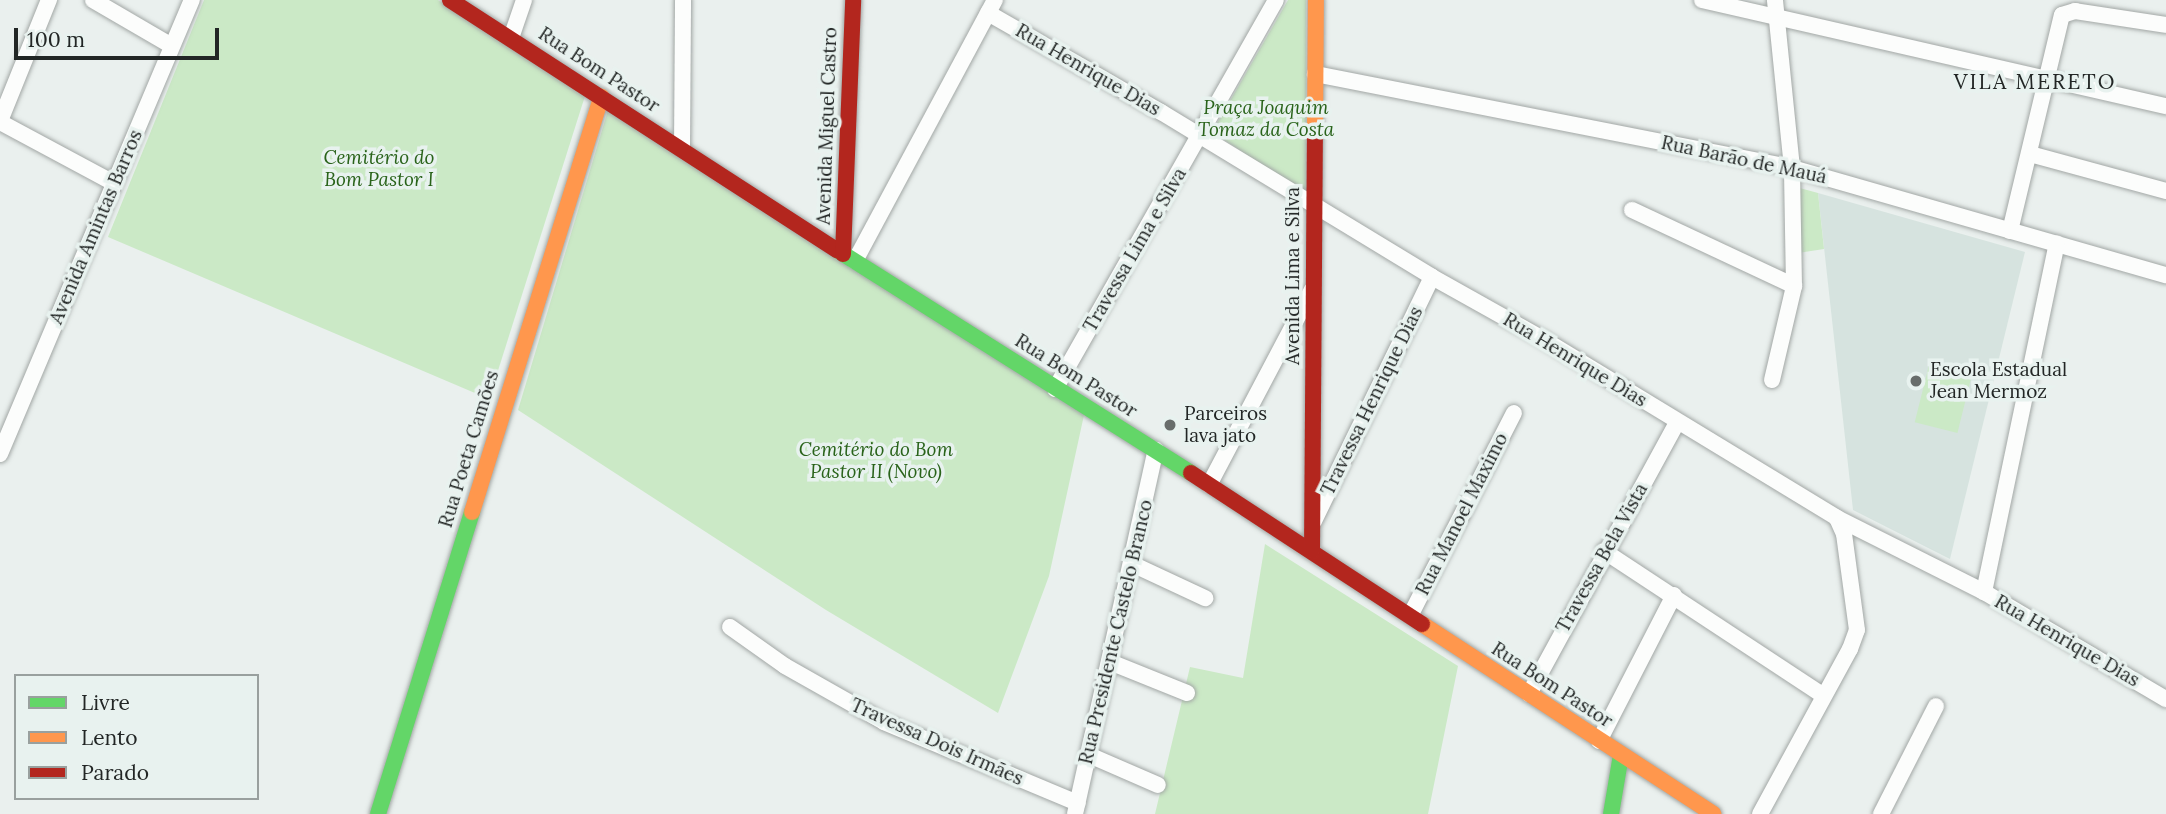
<!DOCTYPE html>
<html>
<head>
<meta charset="utf-8">
<style>
	body { margin:0 }
	#map { position:relative; width:2166px; height:814px; overflow:hidden; background:#eaf0ee; font-family:Lora,serif }
	div>[style] { position:absolute }
	.built>* { inset:0; background:#d6e3df }
	.green>* { inset:0; background:#cbe9c6; transform-origin:0 0 }
	.roads { filter:drop-shadow(0 0 2px #a2a7a5) drop-shadow(0 0 2px #a2a7a5) }
	.street>* { height:16px; margin:-8px; padding:0 8px; transform-origin:8px; border-radius:8px; background:#fcfdfc }
	.fast>* { height:16px; margin:-8px; padding:0 8px; transform-origin:8px; border-radius:8px; background:#63d668 }
	.slow>* { height:16px; margin:-8px; padding:0 8px; transform-origin:8px; border-radius:8px; background:#ff974d }
	.jam>* { height:16px; margin:-8px; padding:0 8px; transform-origin:8px; border-radius:8px; background:#b3261e }
	.dots>* { width:19px; height:19px; translate:-50% -50%; box-sizing:border-box; border:4px solid #e8f2ef; border-radius:50% }
	span { translate:-50% -50%; white-space:nowrap; text-align:center; line-height:1.15; -webkit-text-stroke:7px #e8f2ef; paint-order:stroke }
	.street-label { font-size:19px; color:#222625 }
	.park-label { font-size:19px; color:#29631a; font-style:italic }
	.poi-label { font-size:19px; color:#222625 }
	.left { translate:0 -50%; text-align:left }
	.neighbourhood-label { font-size:21px; color:#222625; letter-spacing:2px }
	.legend { position:absolute; left:14px; top:674px; width:245px; height:126px; box-sizing:border-box; background:#e8f2ef; border:2px solid #99a09e; margin:0; padding:9px 12px; list-style:none; font-size:21px; color:#222625 }
	.legend li { display:flex; align-items:center; gap:14px; height:35px }
	.legend b { width:35px; border:2px solid #99a09e }
	.scale { position:absolute; left:14px; top:28px; width:205px; height:32px; box-sizing:border-box; border:4px solid #222625; border-top:0; padding-left:9px; font-size:21px; line-height:24px; white-space:nowrap; color:#222625; -webkit-text-stroke:5px #e8f2ef; paint-order:stroke }
</style>
</head>
<body>
<div id="map">
	<div class="built">
		<i style="clip-path:polygon(1818px 193px,2025px 252px,1950px 559px,1853px 510px)"></i>
	</div>
	<div class="green">
		<i style="clip-path:polygon(204px 0,438px 0,585px 96px,489px 399px,108px 237px)"></i>
		<i style="clip-path:polygon(1288px 0,1306px 0,1306px 194px,1212px 132px)"></i>
		<i style="clip-path:polygon(609px 107px,1084px 415px,1049px 576px,998px 713px,826px 610px,518px 410px)"></i>
		<i style="clip-path:polygon(1796px 187px,1818px 193px,1824px 249px,1798px 253px)"></i>
		<i style="left:1929px;top:365px;width:44px;height:59px;rotate:14deg"></i>
		<i style="clip-path:polygon(1265px 544px,1458px 666px,1428px 814px,1155px 814px,1190px 667px,1243px 678px)"></i>
	</div>
	<div class="roads">
		<div class="street">
			<i style="left:93px;top:0;width:91px;rotate:30.2deg"></i>
			<i style="left:1702px;top:0;width:476px;rotate:12.9deg"></i>
			<i style="left:988px;top:13px;width:199px;rotate:29.8deg"></i>
			<i style="left:1161px;top:112px;width:317px;rotate:31.3deg"></i>
			<i style="left:1432px;top:277px;width:127px;rotate:29.2deg"></i>
			<i style="left:1543px;top:339px;width:344px;rotate:31.3deg"></i>
			<i style="left:1837px;top:518px;width:165px;rotate:26.7deg"></i>
			<i style="left:1984px;top:592px;width:211px;rotate:30.5deg"></i>
			<i style="left:511px;top:38px;width:40px;rotate:-71.1deg"></i>
			<i style="left:1315px;top:74px;width:486px;rotate:11.1deg"></i>
			<i style="left:1792px;top:168px;width:389px;rotate:16deg"></i>
			<i style="left:0;top:121px;width:131px;rotate:-68deg"></i>
			<i style="left:0;top:122px;width:129px;rotate:28.2deg"></i>
			<i style="left:682px;top:149px;width:149px;rotate:-89.6deg"></i>
			<i style="left:2030px;top:154px;width:141px;rotate:15.2deg"></i>
			<i style="left:1632px;top:210px;width:179px;rotate:25.1deg"></i>
			<i style="left:2010px;top:231px;width:222px;rotate:-76.5deg"></i>
			<i style="left:2062px;top:15px;width:14px;rotate:-17deg"></i>
			<i style="left:2075px;top:11px;width:92px;rotate:8.7deg"></i>
			<i style="left:855px;top:261px;width:296px;rotate:-61.8deg"></i>
			<i style="left:1772px;top:380px;width:97px;rotate:-76.8deg"></i>
			<i style="left:1794px;top:286px;width:118px;rotate:-91deg"></i>
			<i style="left:1792px;top:168px;width:169px;rotate:-95.8deg"></i>
			<i style="left:1055px;top:389px;width:447px;rotate:-60.4deg"></i>
			<i style="left:0;top:454px;width:493px;rotate:-67.1deg"></i>
			<i style="left:1209px;top:485px;width:221px;rotate:-62.2deg"></i>
			<i style="left:1314px;top:521px;width:271px;rotate:-64.2deg"></i>
			<i style="left:1604px;top:551px;width:263px;rotate:33.4deg"></i>
			<i style="left:1132px;top:564px;width:81px;rotate:25deg"></i>
			<i style="left:1984px;top:592px;width:356px;rotate:-78.2deg"></i>
			<i style="left:1410px;top:616px;width:228px;rotate:-62.9deg"></i>
			<i style="left:730px;top:627px;width:67px;rotate:35.3deg"></i>
			<i style="left:785px;top:666px;width:114px;rotate:29.5deg"></i>
			<i style="left:884px;top:722px;width:210px;rotate:22.7deg"></i>
			<i style="left:1110px;top:662px;width:83px;rotate:21.9deg"></i>
			<i style="left:1529px;top:694px;width:310px;rotate:-61.4deg"></i>
			<i style="left:1599px;top:741px;width:164px;rotate:-62.8deg"></i>
			<i style="left:1089px;top:755px;width:75px;rotate:23.5deg"></i>
			<i style="left:1075px;top:814px;width:373px;rotate:-77.5deg"></i>
			<i style="left:1760px;top:814px;width:188px;rotate:-61.4deg"></i>
			<i style="left:1850px;top:649px;width:20px;rotate:-70deg"></i>
			<i style="left:1857px;top:630px;width:97px;rotate:-97.7deg"></i>
			<i style="left:1844px;top:534px;width:17px;rotate:-114deg"></i>
			<i style="left:1881px;top:814px;width:121px;rotate:-63deg"></i>
		</div>
		<div class="fast">
			<i style="left:837px;top:250px;width:418px;rotate:32.2deg"></i>
			<i style="left:378px;top:814px;width:316px;rotate:-72.7deg"></i>
			<i style="left:1611px;top:814px;width:60px;rotate:-80.4deg"></i>
		</div>
		<div class="slow">
			<i style="left:1315px;top:131px;width:131px;rotate:-89.6deg"></i>
			<i style="left:472px;top:512px;width:435px;rotate:-72.7deg"></i>
			<i style="left:1422px;top:624px;width:348px;rotate:33.1deg"></i>
		</div>
		<div class="jam">
			<i style="left:450px;top:0;width:461px;rotate:32.9deg"></i>
			<i style="left:843px;top:254px;width:254px;rotate:-87.7deg"></i>
			<i style="left:1191px;top:473px;width:276px;rotate:33.2deg"></i>
			<i style="left:1312px;top:551px;width:420px;rotate:-89.6deg"></i>
		</div>
	</div>
	<div class="dots">
		<i style="left:1916px;top:381px;background:#686d6b"></i>
		<i style="left:1170px;top:425px;background:#686d6b"></i>
	</div>
	<div class="street-label">
		<span style="left:599px;top:70px;rotate:33deg">Rua Bom Pastor</span>
		<span style="left:1088px;top:70px;rotate:30deg">Rua Henrique Dias</span>
		<span style="left:827px;top:126px;rotate:-88deg">Avenida Miguel Castro</span>
		<span style="left:1744px;top:160px;rotate:12deg">Rua Barão de Mauá</span>
		<span style="left:96px;top:227px;rotate:-67deg">Avenida Amintas Barros</span>
		<span style="left:1135px;top:250px;rotate:-60deg">Travessa Lima e Silva</span>
		<span style="left:1293px;top:276px;rotate:-90deg">Avenida Lima e Silva</span>
		<span style="left:1575px;top:360px;rotate:31deg">Rua Henrique Dias</span>
		<span style="left:1076px;top:376px;rotate:32deg">Rua Bom Pastor</span>
		<span style="left:1372px;top:401px;rotate:-64deg">Travessa Henrique Dias</span>
		<span style="left:469px;top:449px;rotate:-73deg">Rua Poeta Camões</span>
		<span style="left:1462px;top:514px;rotate:-63deg">Rua Manoel Maximo</span>
		<span style="left:1602px;top:558px;rotate:-61deg">Travessa Bela Vista</span>
		<span style="left:1116px;top:632px;rotate:-77deg">Rua Presidente Castelo Branco</span>
		<span style="left:2067px;top:641px;rotate:30deg">Rua Henrique Dias</span>
		<span style="left:1552px;top:685px;rotate:33deg">Rua Bom Pastor</span>
		<span style="left:937px;top:742px;rotate:24deg">Travessa Dois Irmães</span>
	</div>
	<div class="park-label">
		<span style="left:1266px;top:119px">Praça Joaquim<br>Tomaz da Costa</span>
		<span style="left:379px;top:169px">Cemitério do<br>Bom Pastor I</span>
		<span style="left:876px;top:461px">Cemitério do Bom<br>Pastor II (Novo)</span>
	</div>
	<div class="poi-label">
		<span class="left" style="left:1930px;top:381px">Escola Estadual<br>Jean Mermoz</span>
		<span class="left" style="left:1184px;top:425px">Parceiros<br>lava jato</span>
	</div>
	<div class="neighbourhood-label">
		<span style="left:2035px;top:82px">VILA MERETO</span>
	</div>
	<ul class="legend">
	<li><b style="height:9px;background:#63d668"></b>Livre</li>
	<li><b style="height:9px;background:#ff974d"></b>Lento</li>
	<li><b style="height:9px;background:#b3261e"></b>Parado</li>
	</ul>
	<div class="scale">100 m</div>
</div>
</body>
</html>
